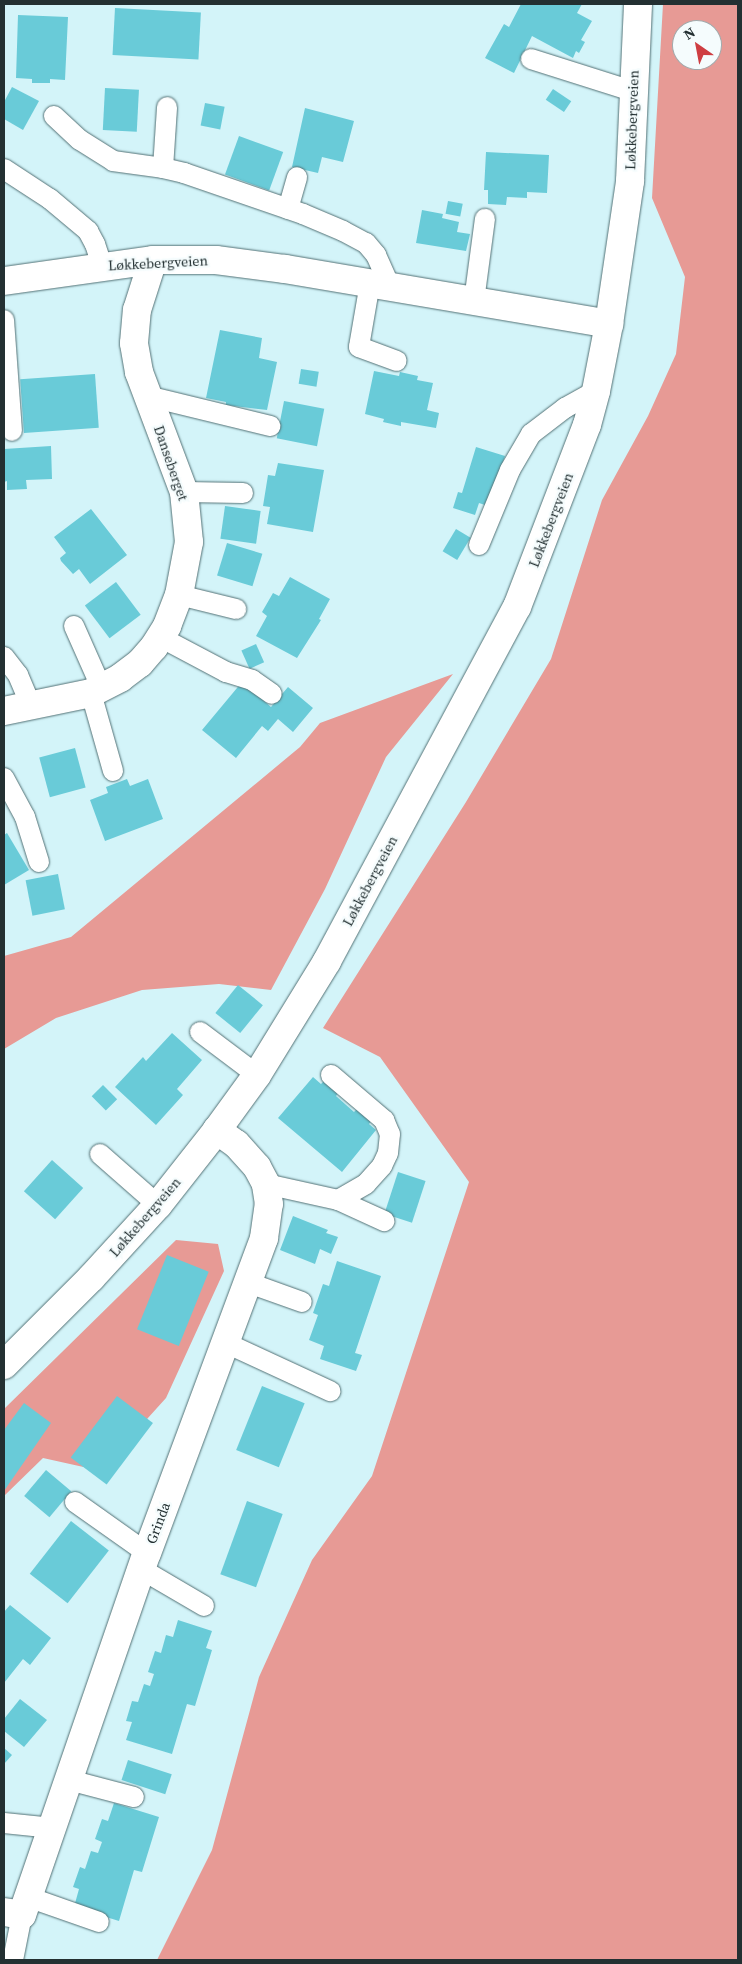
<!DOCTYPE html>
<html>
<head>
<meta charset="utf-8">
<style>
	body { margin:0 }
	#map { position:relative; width:742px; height:1964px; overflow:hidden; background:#d3f4f9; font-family:"Source Serif 4",serif }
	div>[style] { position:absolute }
	.forest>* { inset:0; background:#e79a95 }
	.building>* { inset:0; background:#69cbd8; transform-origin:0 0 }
	.roads { filter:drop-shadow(0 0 1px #537175) drop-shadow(0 0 1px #537175) }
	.service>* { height:20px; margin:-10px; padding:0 10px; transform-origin:10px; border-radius:10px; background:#fff }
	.minor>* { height:28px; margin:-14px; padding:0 14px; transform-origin:14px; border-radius:14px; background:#fff }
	span { translate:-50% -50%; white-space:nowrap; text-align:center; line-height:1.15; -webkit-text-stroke:4.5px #f5fcfd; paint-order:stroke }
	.street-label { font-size:14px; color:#233032 }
	.frame { position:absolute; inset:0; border:5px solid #233032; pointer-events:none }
	.north { position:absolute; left:672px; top:20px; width:50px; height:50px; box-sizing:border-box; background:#f5fcfd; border:1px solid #a1aaac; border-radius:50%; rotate:327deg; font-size:14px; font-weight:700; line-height:20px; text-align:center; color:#233032 }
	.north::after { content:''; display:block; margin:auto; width:18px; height:22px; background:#ce3e42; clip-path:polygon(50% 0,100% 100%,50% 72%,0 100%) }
</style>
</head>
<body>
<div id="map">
	<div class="forest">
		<i style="clip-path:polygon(evenodd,663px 4px,738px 4px,738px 1960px,157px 1960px,212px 1850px,259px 1677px,312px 1560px,372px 1476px,469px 1182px,380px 1057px,323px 1028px,466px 802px,551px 659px,602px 500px,648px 416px,676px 354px,685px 277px,652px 198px,663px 4px,682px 30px,712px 30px,712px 60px,682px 60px,682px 30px)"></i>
		<i style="clip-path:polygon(453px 674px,386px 757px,325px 889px,271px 990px,219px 984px,142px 990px,56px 1018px,4px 1049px,4px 956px,71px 937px,300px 747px,320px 723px)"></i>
		<i style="clip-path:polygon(176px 1240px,218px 1244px,224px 1271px,166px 1398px,138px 1429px,88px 1468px,43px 1458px,4px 1496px,4px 1409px)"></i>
	</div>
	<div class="building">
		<i style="clip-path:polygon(521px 4px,582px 4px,577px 13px,592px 21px,581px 40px,585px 42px,579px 53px,576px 51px,573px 58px,532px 36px,514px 73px,485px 58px,504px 24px,509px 27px)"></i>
		<i style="left:115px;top:8px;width:86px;height:47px;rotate:3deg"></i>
		<i style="clip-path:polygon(18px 15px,68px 17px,65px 80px,50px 79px,50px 83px,32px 83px,32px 79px,16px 78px)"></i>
		<i style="clip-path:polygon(12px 87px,39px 101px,23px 130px,4px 119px,4px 102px)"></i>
		<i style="left:105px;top:88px;width:34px;height:42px;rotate:3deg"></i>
		<i style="left:553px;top:89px;width:22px;height:13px;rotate:34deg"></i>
		<i style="left:205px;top:103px;width:20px;height:23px;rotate:11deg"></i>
		<i style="clip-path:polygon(305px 108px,354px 121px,343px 162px,322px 157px,318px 173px,292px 167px)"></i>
		<i style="left:239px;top:136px;width:47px;height:41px;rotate:20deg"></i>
		<i style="clip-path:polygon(486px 152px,549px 155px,547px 193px,527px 192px,527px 198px,507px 197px,506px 205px,488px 204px,488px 190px,484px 190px)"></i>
		<i style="left:448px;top:201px;width:15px;height:13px;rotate:11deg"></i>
		<i style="clip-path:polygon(422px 210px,443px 214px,442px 218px,459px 222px,457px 232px,470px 234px,466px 251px,416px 243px)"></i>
		<i style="clip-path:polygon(220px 330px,262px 338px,259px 358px,277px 362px,267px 410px,226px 405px,226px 402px,206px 398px)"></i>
		<i style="left:301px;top:369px;width:18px;height:15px;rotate:9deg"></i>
		<i style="clip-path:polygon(374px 371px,399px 376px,400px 372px,418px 376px,417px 380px,433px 383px,427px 410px,439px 413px,436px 428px,401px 422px,401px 426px,383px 422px,384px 419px,365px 414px)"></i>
		<i style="left:95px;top:374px;width:54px;height:75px;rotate:86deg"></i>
		<i style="left:284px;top:401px;width:41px;height:38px;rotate:11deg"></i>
		<i style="clip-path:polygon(51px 446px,52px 479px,26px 480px,27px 489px,7px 490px,7px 481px,4px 482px,4px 449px)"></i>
		<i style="clip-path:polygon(476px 447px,505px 456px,488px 506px,479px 503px,475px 515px,453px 508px,458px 492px,462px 493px)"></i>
		<i style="clip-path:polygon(278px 463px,324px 470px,313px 532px,267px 524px,270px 507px,263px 506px,268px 475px,275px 476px)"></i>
		<i style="left:225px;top:506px;width:36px;height:33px;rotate:8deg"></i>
		<i style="clip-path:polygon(91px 509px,127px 555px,90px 584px,79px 569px,73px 574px,61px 561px,60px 558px,66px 553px,54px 537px)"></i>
		<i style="left:456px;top:529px;width:17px;height:26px;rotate:31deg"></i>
		<i style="left:227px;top:543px;width:37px;height:34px;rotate:17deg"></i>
		<i style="clip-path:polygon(290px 577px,330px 599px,319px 619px,321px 620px,297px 658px,256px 636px,267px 616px,262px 612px,273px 593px,279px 596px)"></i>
		<i style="left:116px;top:582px;width:41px;height:39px;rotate:53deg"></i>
		<i style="left:256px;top:644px;width:20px;height:16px;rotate:66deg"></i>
		<i style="clip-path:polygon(242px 682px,271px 707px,288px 687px,313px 708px,293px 732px,278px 719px,268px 731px,262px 726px,236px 758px,202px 730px)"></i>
		<i style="left:75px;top:748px;width:41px;height:37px;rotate:75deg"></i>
		<i style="clip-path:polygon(127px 779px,130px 786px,148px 779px,163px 819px,105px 841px,90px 800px,108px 793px,106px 787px)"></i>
		<i style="clip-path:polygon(7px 833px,29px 870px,4px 885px,4px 835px)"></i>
		<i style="left:58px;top:874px;width:36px;height:33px;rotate:79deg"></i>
		<i style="left:238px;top:985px;width:32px;height:36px;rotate:39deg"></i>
		<i style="clip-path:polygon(172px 1033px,202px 1060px,177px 1089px,183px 1095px,156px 1125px,115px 1087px,143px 1057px,146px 1061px)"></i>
		<i style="clip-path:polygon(313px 1077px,321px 1084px,325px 1080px,339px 1092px,336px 1096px,354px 1112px,358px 1108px,372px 1120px,369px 1124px,376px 1130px,342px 1172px,278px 1118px)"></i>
		<i style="left:103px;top:1085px;width:20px;height:16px;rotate:45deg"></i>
		<i style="left:52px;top:1160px;width:42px;height:42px;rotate:42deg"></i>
		<i style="left:398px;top:1172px;width:29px;height:44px;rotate:18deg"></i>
		<i style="clip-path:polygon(293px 1216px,328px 1230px,326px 1233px,338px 1237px,331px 1254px,320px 1249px,315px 1264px,280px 1250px)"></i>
		<i style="left:167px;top:1255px;width:45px;height:80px;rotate:22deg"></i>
		<i style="clip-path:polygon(337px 1261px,381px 1276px,355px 1353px,362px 1355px,356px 1371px,320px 1359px,324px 1346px,309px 1340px,318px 1315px,313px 1313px,323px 1284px,329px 1286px)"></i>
		<i style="left:262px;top:1386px;width:46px;height:69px;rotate:22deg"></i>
		<i style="left:117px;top:1396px;width:45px;height:77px;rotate:37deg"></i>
		<i style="clip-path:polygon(24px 1403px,51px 1423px,4px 1491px,4px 1430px)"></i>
		<i style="left:46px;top:1470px;width:33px;height:34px;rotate:40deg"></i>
		<i style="left:247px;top:1501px;width:38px;height:78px;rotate:20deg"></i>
		<i style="left:71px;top:1521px;width:48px;height:67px;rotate:38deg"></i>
		<i style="clip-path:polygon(10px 1605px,51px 1638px,30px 1665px,23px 1659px,4px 1683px,4px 1612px)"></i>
		<i style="clip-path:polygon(178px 1620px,212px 1631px,206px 1648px,212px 1650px,195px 1706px,187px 1704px,172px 1754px,126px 1740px,132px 1722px,126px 1721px,132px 1701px,138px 1702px,144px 1684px,150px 1686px,154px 1674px,148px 1672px,155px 1651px,161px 1653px,166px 1635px,173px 1637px)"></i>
		<i style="clip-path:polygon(20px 1699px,47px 1720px,24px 1747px,4px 1731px,4px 1719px)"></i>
		<i style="clip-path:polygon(4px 1748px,12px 1755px,4px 1764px)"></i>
		<i style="left:128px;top:1760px;width:46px;height:21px;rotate:18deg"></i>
		<i style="clip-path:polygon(114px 1803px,159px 1817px,142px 1872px,134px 1870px,119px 1921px,74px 1907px,79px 1889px,73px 1887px,80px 1867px,85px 1869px,91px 1851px,98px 1853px,102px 1842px,95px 1839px,102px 1819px,108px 1821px)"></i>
	</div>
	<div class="roads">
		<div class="service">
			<i style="left:531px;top:59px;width:106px;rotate:17.6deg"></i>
			<i style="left:54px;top:116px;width:35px;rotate:43deg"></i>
			<i style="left:80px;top:140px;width:39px;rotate:32deg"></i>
			<i style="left:113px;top:161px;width:50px;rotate:8deg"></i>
			<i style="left:163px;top:168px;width:22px;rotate:13deg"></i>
			<i style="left:184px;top:173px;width:126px;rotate:19deg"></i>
			<i style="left:303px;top:214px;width:43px;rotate:23deg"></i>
			<i style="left:343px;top:231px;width:26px;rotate:28deg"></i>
			<i style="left:366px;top:243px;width:16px;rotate:50deg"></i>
			<i style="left:376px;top:255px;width:35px;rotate:66deg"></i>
			<i style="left:163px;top:168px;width:61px;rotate:-86.2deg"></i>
			<i style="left:4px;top:169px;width:55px;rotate:33.1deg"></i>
			<i style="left:50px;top:199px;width:50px;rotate:40.1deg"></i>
			<i style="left:88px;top:231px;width:15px;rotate:62deg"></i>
			<i style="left:95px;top:244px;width:23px;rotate:72deg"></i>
			<i style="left:288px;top:209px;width:33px;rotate:-74deg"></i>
			<i style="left:370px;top:283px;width:65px;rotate:99.8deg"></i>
			<i style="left:359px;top:347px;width:40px;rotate:20.2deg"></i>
			<i style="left:474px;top:301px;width:83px;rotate:-82.4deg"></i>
			<i style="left:4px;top:320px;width:111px;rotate:85.9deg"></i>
			<i style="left:147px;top:396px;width:127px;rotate:13.7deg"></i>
			<i style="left:184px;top:492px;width:59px;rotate:1deg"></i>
			<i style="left:479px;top:545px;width:81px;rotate:-67.5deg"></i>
			<i style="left:510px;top:470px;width:42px;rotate:-59.7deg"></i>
			<i style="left:531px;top:434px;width:43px;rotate:-37.4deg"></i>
			<i style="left:565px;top:408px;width:35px;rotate:-29deg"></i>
			<i style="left:179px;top:595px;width:59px;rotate:13.8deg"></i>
			<i style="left:74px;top:626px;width:67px;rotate:66.1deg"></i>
			<i style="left:160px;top:637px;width:75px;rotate:27.9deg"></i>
			<i style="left:226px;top:672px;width:27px;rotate:17deg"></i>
			<i style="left:252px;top:680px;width:24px;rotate:35deg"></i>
			<i style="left:4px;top:657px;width:23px;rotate:52deg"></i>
			<i style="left:18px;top:675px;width:34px;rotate:67deg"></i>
			<i style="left:91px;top:693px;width:81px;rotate:74.2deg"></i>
			<i style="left:4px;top:778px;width:44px;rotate:61.7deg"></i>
			<i style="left:25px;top:817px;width:47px;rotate:72.7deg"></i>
			<i style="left:200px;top:1032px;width:71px;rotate:37deg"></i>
			<i style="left:331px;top:1075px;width:70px;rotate:40.3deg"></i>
			<i style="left:384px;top:1120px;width:15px;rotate:67deg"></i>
			<i style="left:390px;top:1134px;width:19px;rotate:96deg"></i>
			<i style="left:388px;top:1153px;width:14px;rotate:115deg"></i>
			<i style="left:382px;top:1166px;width:24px;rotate:132deg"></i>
			<i style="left:366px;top:1184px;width:32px;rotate:150deg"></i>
			<i style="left:100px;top:1154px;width:77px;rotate:41.3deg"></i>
			<i style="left:266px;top:1184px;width:74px;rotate:12.5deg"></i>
			<i style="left:338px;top:1200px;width:51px;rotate:24.5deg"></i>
			<i style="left:249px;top:1283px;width:56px;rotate:19.7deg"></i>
			<i style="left:226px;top:1343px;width:115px;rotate:24.8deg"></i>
			<i style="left:75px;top:1502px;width:88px;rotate:35.3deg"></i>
			<i style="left:141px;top:1569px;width:73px;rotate:30.4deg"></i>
			<i style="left:69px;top:1780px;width:67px;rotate:14.7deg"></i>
			<i style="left:4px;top:1823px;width:49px;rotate:5.8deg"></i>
			<i style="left:28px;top:1897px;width:75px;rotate:19.4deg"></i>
			<i style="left:13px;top:1960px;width:46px;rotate:-78.7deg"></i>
		</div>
		<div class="minor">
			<i style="left:4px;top:281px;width:150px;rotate:-8deg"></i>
			<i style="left:153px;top:260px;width:63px"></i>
			<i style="left:216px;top:260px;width:70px;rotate:7.4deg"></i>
			<i style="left:285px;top:269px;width:329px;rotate:9.6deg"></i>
			<i style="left:4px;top:711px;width:89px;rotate:-11.7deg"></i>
			<i style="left:91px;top:693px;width:33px;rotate:-27deg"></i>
			<i style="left:120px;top:678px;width:25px;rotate:-37deg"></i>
			<i style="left:140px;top:663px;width:21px;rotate:-49deg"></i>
			<i style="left:154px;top:647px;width:25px;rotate:-58deg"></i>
			<i style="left:167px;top:626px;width:33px;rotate:-69deg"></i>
			<i style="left:179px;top:595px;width:54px;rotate:-79.3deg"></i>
			<i style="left:189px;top:542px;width:50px;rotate:-95.7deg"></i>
			<i style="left:184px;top:492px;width:128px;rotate:-110.6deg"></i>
			<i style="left:139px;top:372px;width:29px;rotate:-100deg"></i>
			<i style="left:134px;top:343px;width:33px;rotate:-85deg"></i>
			<i style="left:137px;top:310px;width:52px;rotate:-72.3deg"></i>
			<i style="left:4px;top:1365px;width:123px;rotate:-45deg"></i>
			<i style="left:91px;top:1278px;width:99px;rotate:-47.5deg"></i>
			<i style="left:158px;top:1205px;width:95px;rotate:-51.8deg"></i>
			<i style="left:217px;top:1130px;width:68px;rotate:-54deg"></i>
			<i style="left:257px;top:1075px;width:134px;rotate:-58.4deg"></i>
			<i style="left:327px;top:961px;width:402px;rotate:-61.8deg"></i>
			<i style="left:517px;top:607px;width:195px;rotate:-69deg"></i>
			<i style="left:587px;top:425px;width:35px;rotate:-75deg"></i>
			<i style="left:596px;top:391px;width:68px;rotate:-79deg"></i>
			<i style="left:609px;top:324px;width:145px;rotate:-81.6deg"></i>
			<i style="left:630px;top:181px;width:177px;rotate:-87.4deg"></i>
			<i style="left:4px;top:1912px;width:18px;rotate:9deg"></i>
			<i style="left:22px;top:1915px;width:383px;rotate:-71deg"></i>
			<i style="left:147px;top:1553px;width:336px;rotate:-69.6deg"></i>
			<i style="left:264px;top:1238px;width:34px;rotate:-82deg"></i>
			<i style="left:269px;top:1204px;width:20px;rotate:-99deg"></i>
			<i style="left:266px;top:1184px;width:19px;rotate:-118deg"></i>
			<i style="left:257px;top:1167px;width:31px;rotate:-132deg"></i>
			<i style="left:236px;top:1144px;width:24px;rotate:-144deg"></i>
		</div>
	</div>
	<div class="street-label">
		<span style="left:632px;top:120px;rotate:-88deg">Løkkebergveien</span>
		<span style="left:158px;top:263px;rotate:-3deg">Løkkebergveien</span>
		<span style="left:171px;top:463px;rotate:71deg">Danseberget</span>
		<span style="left:551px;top:520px;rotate:-69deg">Løkkebergveien</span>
		<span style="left:370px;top:881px;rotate:-62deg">Løkkebergveien</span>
		<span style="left:145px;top:1217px;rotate:-49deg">Løkkebergveien</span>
		<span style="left:158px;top:1523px;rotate:-69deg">Grinda</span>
	</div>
	<div class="frame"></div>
	<div class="north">N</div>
</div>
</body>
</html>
